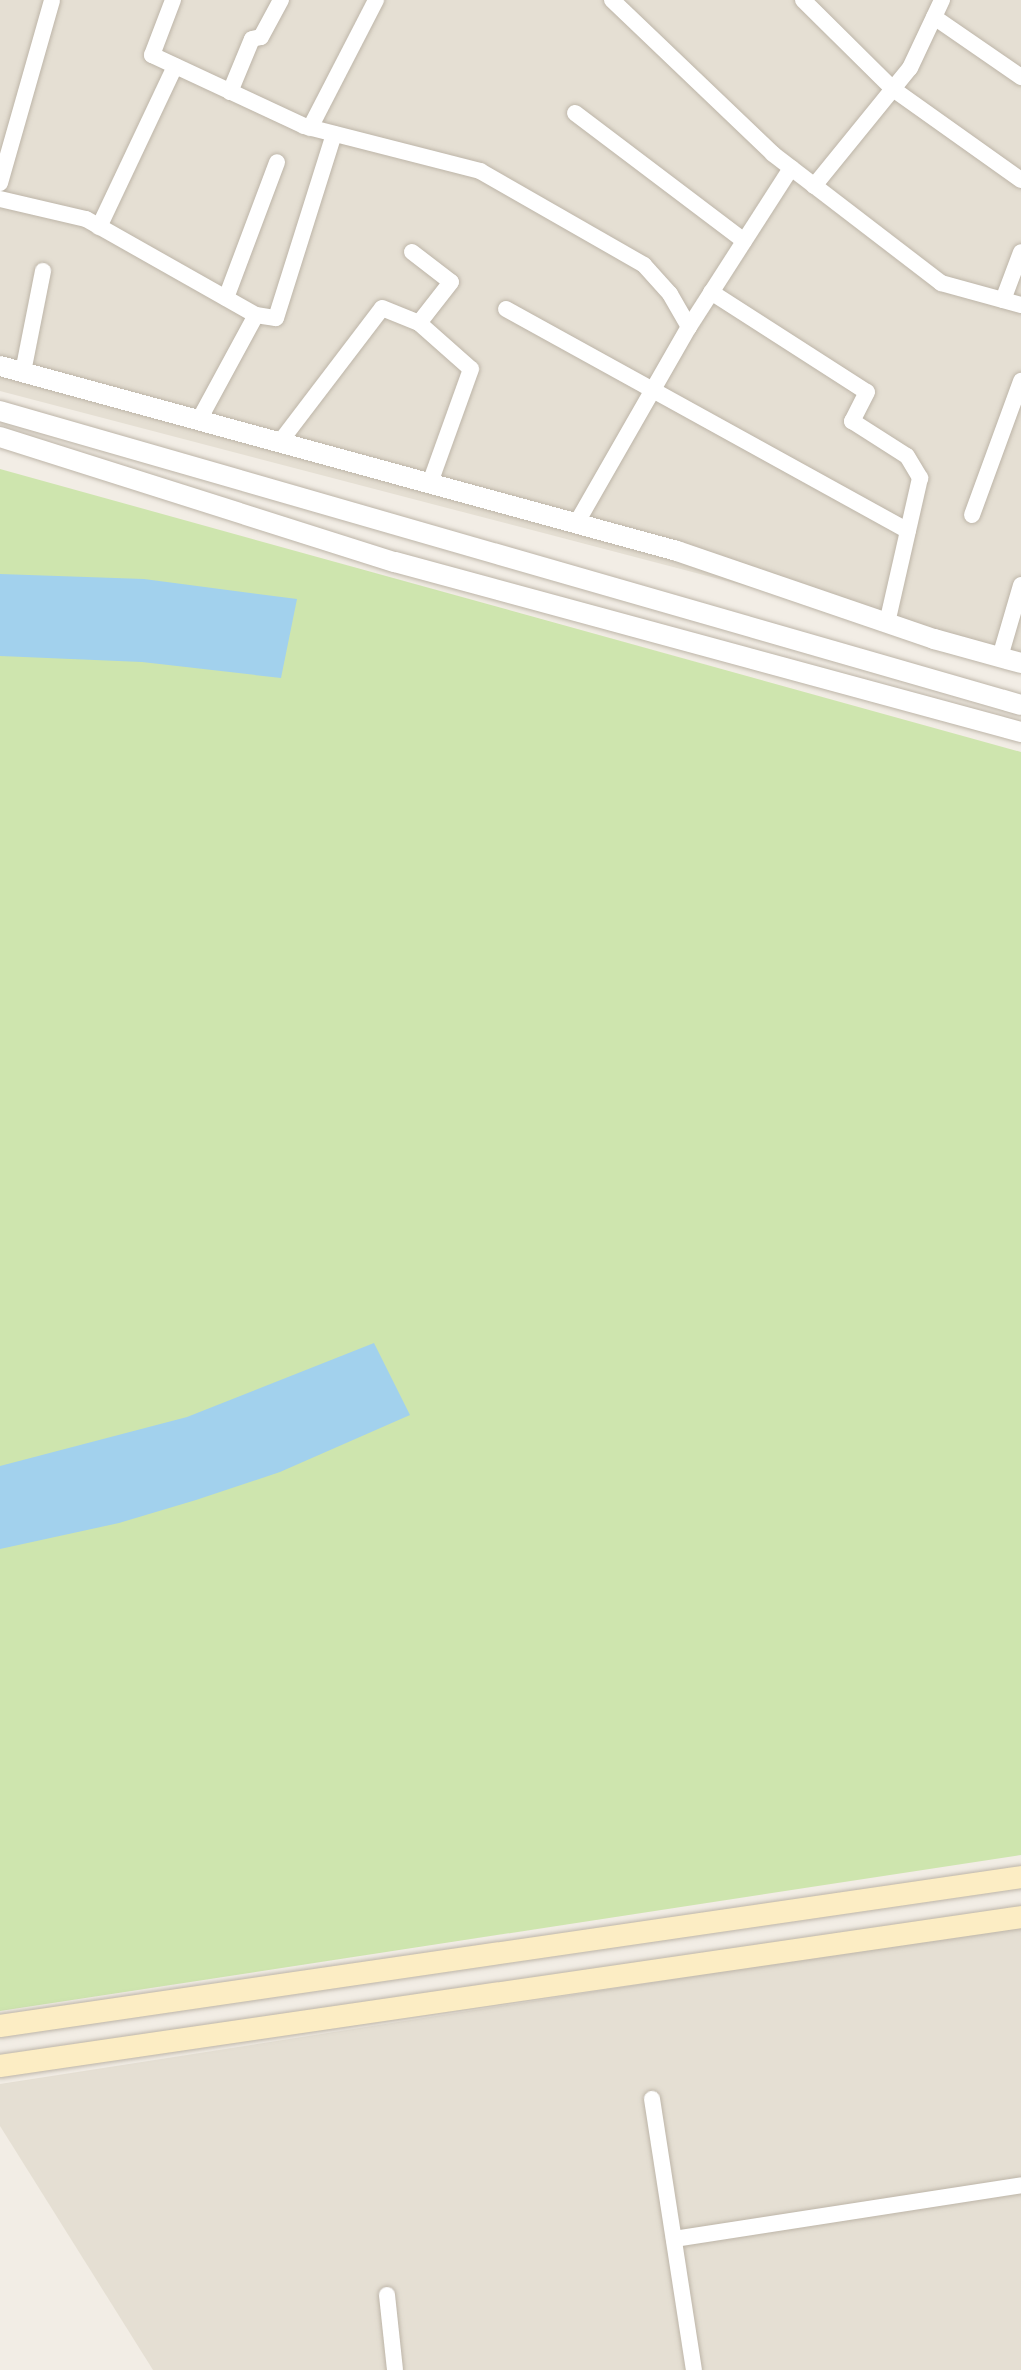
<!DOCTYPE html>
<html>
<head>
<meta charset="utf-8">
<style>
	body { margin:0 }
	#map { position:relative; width:1021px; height:2370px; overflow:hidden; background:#f2ede5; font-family:Barlow,sans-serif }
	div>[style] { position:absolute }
	.residential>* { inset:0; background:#e5dfd3 }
	.green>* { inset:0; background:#cee5ae }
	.water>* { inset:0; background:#a2d1ed }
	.roads { filter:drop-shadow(0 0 2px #bdb5a8) drop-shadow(0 0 2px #bdb5a8) }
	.minor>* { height:16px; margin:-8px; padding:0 8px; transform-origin:8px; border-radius:8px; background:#fff }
	.tertiary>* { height:20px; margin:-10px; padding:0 10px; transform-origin:10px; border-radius:10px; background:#fff }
	.secondary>* { height:22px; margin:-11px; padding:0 11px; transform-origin:11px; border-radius:11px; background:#fcedc4 }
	span { translate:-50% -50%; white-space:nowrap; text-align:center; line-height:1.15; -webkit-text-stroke:8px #fff; paint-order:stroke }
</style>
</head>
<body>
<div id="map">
	<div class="residential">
		<i style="clip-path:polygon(0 0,1021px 0,1021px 658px,0 391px)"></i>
		<i style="clip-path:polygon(1021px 1925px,1021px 2370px,153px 2370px,0 2126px,0 2084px)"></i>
	</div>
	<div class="green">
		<i style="clip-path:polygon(0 469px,1021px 752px,1021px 1855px,0 2011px)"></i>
	</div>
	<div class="water">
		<i style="clip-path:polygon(0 574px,144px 579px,297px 599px,281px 678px,142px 662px,0 656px)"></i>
		<i style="clip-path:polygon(374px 1343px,410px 1415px,280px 1472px,196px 1500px,119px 1523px,0 1549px,0 1466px,187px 1417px)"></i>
	</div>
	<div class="roads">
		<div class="minor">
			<i style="left:173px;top:0;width:59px;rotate:110.9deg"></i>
			<i style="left:152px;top:55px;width:168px;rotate:25deg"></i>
			<i style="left:304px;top:126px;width:182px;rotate:14.3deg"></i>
			<i style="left:480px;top:171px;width:189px;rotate:29.8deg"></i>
			<i style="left:644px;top:265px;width:39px;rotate:48deg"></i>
			<i style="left:670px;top:294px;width:38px;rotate:60deg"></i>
			<i style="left:612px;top:0;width:223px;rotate:43.7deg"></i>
			<i style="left:773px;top:154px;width:212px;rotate:37.5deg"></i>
			<i style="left:941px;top:283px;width:83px;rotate:15.4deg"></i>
			<i style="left:803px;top:0;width:127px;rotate:44.7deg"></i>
			<i style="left:893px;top:89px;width:157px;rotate:35.4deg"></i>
			<i style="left:934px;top:17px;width:106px;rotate:34.6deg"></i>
			<i style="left:230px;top:92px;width:57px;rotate:-67.5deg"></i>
			<i style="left:252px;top:39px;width:9px;rotate:-13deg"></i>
			<i style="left:261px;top:37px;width:42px;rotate:-61.6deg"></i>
			<i style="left:575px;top:113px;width:212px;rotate:37.1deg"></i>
			<i style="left:310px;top:128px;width:144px;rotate:-62.7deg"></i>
			<i style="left:0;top:183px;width:190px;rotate:-74.1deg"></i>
			<i style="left:814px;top:186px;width:152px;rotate:-50.9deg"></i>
			<i style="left:910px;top:68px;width:75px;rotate:-64.8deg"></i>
			<i style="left:0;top:199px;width:88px;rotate:13.1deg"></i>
			<i style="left:86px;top:219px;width:195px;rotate:29.5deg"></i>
			<i style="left:99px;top:227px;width:178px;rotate:-64.7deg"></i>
			<i style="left:412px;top:252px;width:49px;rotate:37.6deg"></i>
			<i style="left:451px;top:282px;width:52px;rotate:128deg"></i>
			<i style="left:419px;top:323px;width:69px;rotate:41.5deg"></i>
			<i style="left:471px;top:369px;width:121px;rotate:109.8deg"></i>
			<i style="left:711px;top:292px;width:185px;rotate:32.7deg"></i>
			<i style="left:867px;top:392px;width:33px;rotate:117deg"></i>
			<i style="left:852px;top:421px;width:65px;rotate:32.5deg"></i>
			<i style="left:907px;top:456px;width:26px;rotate:59deg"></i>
			<i style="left:920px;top:478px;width:149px;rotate:102.8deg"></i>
			<i style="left:226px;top:298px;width:145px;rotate:-69.4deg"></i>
			<i style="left:1003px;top:300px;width:51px;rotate:-69.4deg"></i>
			<i style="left:506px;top:309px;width:459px;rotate:28.9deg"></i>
			<i style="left:23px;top:372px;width:103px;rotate:-78.8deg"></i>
			<i style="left:199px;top:420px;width:119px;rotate:-61.5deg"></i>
			<i style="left:256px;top:315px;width:20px;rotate:9deg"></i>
			<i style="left:276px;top:318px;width:193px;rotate:-72.5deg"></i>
			<i style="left:280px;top:442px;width:168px;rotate:-52.7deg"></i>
			<i style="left:382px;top:308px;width:40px;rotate:22deg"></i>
			<i style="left:972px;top:515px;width:143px;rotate:-69.9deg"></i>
			<i style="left:576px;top:524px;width:227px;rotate:-60.2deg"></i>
			<i style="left:689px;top:327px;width:189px;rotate:-57.3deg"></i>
			<i style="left:1000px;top:657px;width:75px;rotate:-73.7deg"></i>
			<i style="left:652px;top:2099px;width:274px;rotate:81.2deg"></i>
			<i style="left:674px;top:2239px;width:351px;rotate:-8.8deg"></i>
			<i style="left:387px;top:2295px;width:75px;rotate:83.9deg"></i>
		</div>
		<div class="tertiary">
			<i style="left:0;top:366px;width:702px;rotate:15.28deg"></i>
			<i style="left:677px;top:551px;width:272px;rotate:18.9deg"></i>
			<i style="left:934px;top:639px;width:90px;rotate:15.4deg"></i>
			<i style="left:0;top:411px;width:1062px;rotate:16.06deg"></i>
			<i style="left:0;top:437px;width:414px;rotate:17.6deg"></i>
			<i style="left:395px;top:562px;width:649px;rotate:15.19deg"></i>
		</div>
		<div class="secondary">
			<i style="left:0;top:2026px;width:1032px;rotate:-8.3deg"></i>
			<i style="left:0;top:2066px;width:1032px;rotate:-8.3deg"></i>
		</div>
	</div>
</div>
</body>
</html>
